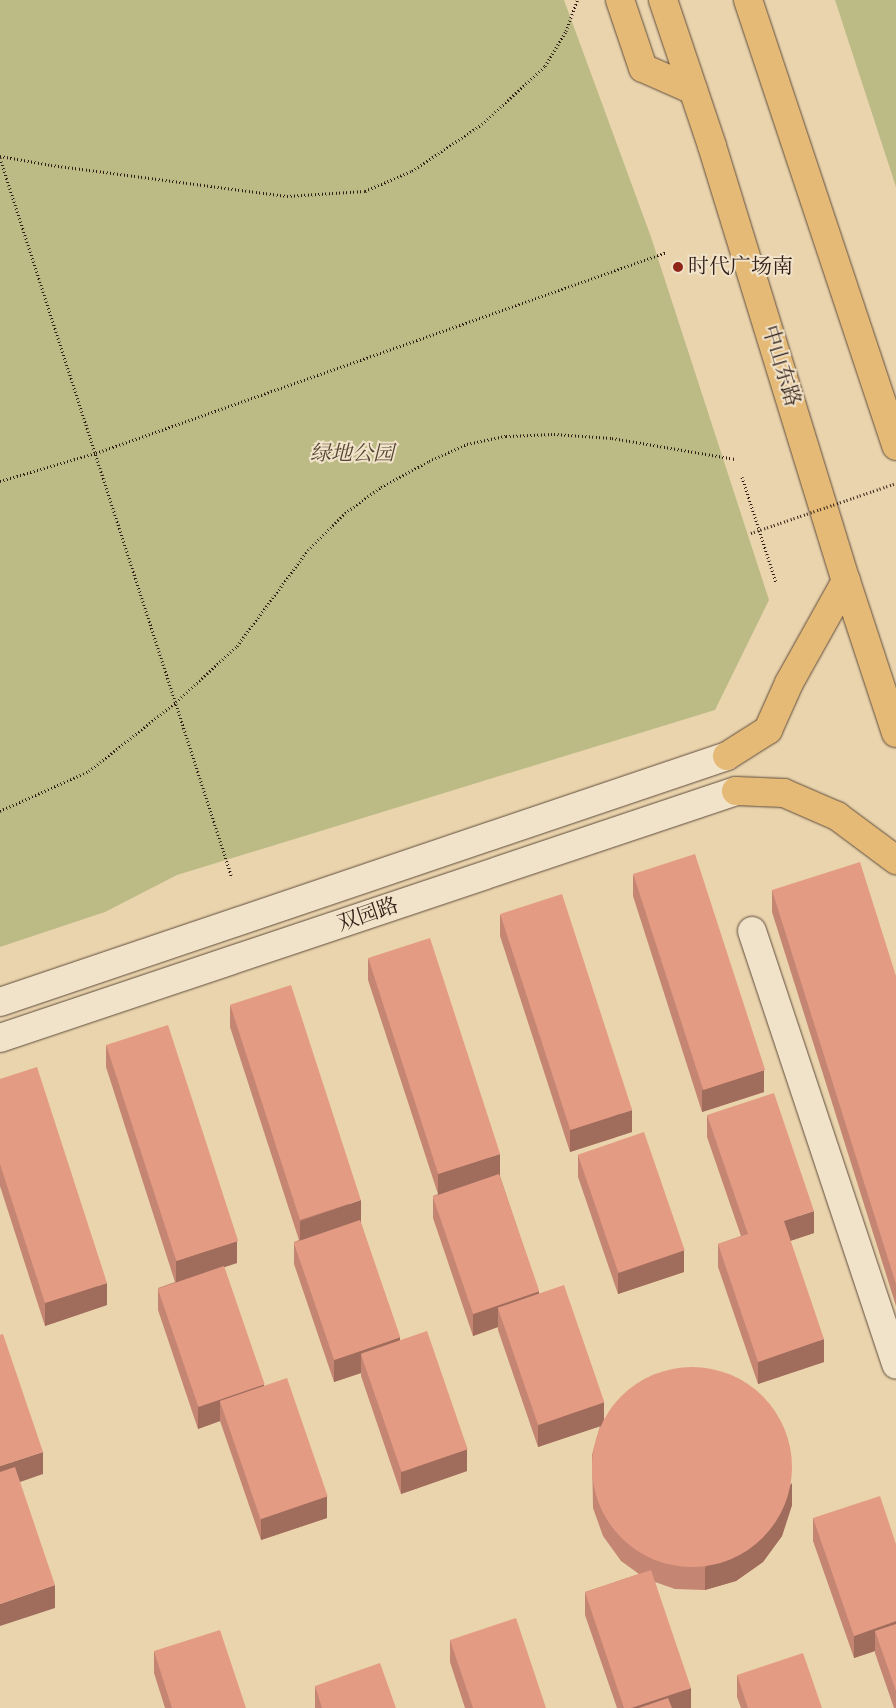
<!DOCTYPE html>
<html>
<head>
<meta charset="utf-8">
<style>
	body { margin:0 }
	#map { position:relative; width:896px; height:1708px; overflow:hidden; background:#ead4ad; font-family:Cardo,"Noto Serif SC",serif }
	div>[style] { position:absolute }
	.green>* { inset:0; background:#bcbb86 }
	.path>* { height:3px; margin-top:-1.5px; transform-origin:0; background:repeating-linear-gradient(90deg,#311f16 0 1px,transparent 0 3.5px) }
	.roads { filter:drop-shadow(0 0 1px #5f4c3c) drop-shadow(0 0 1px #5f4c3c) }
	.minor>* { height:28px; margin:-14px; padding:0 14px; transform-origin:14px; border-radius:14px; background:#f1e3ca }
	.secondary>* { height:28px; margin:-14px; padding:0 14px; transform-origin:14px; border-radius:14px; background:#f1e3ca }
	.primary>* { height:28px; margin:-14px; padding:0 14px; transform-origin:14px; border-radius:14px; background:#e5ba76 }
	.path-bridge>* { height:3px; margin-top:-1.5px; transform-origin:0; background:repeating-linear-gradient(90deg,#311f16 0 1px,transparent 0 3.5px) }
	.wall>* { inset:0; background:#c48572 }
	.shaded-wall>* { inset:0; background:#a06c5c }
	.building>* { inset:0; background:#e49b84; transform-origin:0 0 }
	.round { border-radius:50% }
	.dots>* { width:14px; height:14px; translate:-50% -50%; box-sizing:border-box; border:2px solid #f1e3ca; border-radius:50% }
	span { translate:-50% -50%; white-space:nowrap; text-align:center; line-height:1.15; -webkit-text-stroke:4px #f1e3ca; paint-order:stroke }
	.poi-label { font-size:21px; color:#311f16 }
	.left { translate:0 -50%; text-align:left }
	.street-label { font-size:21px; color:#311f16 }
	.park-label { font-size:21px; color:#544632; font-style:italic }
</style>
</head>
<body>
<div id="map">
	<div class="green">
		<i style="clip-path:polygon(0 0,564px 0,651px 237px,769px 600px,715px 710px,177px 875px,105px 912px,0 947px)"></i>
		<i style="clip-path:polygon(835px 0,896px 0,896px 187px)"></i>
	</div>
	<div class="path">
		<i style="left:0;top:156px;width:52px;rotate:10deg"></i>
		<i style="left:51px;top:165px;width:238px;rotate:7.5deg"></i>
		<i style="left:287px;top:196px;width:78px;rotate:-3.7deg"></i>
		<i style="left:365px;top:191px;width:51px;rotate:-23.1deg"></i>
		<i style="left:412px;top:171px;width:84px;rotate:-33.9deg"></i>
		<i style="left:482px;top:124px;width:86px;rotate:-42.6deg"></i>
		<i style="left:545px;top:66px;width:41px;rotate:-59deg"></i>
		<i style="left:566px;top:31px;width:33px;rotate:-70deg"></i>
		<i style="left:0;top:158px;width:756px;rotate:72.14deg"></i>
		<i style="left:742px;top:477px;width:110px;rotate:72.1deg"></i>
		<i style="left:0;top:481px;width:100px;rotate:-16.3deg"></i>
		<i style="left:96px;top:453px;width:605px;rotate:-19.39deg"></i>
		<i style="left:0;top:811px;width:98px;rotate:-24.2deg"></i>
		<i style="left:89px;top:771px;width:111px;rotate:-38.4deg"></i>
		<i style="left:176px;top:702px;width:83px;rotate:-42.6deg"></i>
		<i style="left:237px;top:646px;width:119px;rotate:-53.5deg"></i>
		<i style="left:308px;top:550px;width:52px;rotate:-45deg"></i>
		<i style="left:345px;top:513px;width:44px;rotate:-35.8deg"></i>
		<i style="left:381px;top:487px;width:55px;rotate:-28.4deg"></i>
		<i style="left:429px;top:461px;width:42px;rotate:-24.1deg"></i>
		<i style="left:467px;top:444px;width:40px;rotate:-12deg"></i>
		<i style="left:506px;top:436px;width:48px;rotate:-2.4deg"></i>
		<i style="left:554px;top:434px;width:58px;rotate:3.9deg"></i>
		<i style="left:612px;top:438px;width:125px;rotate:9.7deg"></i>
	</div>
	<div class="roads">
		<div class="minor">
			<i style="left:752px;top:931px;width:457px;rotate:71.6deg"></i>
		</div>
		<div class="secondary">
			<i style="left:0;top:1002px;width:767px;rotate:-18.69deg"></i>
			<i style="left:0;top:1038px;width:776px;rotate:-18.55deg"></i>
		</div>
		<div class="primary">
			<i style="left:620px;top:0;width:72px;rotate:71.3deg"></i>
			<i style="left:643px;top:68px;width:55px;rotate:23.7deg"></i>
			<i style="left:663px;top:0;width:154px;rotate:71.4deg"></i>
			<i style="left:712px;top:146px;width:455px;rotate:72.9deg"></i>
			<i style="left:846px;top:581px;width:160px;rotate:71.8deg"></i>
			<i style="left:748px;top:0;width:470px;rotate:71.6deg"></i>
			<i style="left:727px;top:756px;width:49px;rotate:-32.4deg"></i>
			<i style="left:768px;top:730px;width:51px;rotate:-65.9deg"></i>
			<i style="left:789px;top:683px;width:117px;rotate:-60.8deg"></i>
			<i style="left:736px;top:791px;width:48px;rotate:2.4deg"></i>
			<i style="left:784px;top:793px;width:58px;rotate:23.5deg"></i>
			<i style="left:837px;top:816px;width:74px;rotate:36.7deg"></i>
		</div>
	</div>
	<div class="path-bridge">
		<i style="left:751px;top:533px;width:153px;rotate:-19deg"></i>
	</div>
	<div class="wall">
		<i style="clip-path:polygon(633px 874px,764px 1092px,702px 1112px,633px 896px)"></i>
		<i style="clip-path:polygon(772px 890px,896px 976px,896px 1306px,772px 912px)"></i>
		<i style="clip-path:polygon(500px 914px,632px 1132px,570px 1152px,500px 936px)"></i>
		<i style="clip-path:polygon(368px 958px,500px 1176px,539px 1293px,604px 1420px,792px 1505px,782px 1536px,763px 1562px,736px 1581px,705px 1590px,675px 1589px,655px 1582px,691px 1708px,617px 1708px,585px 1615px,585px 1592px,639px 1574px,621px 1561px,603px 1536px,593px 1508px,592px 1455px,600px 1426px,538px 1447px,498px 1330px,498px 1327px,473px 1336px,433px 1218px,433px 1196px,438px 1194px,368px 980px)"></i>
		<i style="clip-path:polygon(230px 1005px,361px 1223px,400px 1341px,467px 1471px,401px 1494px,361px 1376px,361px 1373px,334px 1382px,294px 1264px,294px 1242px,299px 1240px,230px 1027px)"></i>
		<i style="clip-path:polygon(106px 1045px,237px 1263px,224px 1267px,264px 1386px,327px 1518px,261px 1540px,220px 1421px,198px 1429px,158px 1310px,158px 1288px,175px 1282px,106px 1067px)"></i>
		<i style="clip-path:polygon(0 1079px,107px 1305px,45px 1326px,0 1186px)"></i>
		<i style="clip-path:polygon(707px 1115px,814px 1233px,790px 1241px,824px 1362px,758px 1384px,718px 1267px,718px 1244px,741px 1236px,707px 1137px)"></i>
		<i style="clip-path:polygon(578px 1155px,684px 1272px,618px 1294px,578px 1177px)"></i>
		<i style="clip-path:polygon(813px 1518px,896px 1544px,896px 1708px,894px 1708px,875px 1653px,875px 1651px,854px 1658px,813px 1541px)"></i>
		<i style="clip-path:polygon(450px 1640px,546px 1708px,465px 1708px,450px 1662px)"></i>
		<i style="clip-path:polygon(154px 1651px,246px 1708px,165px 1708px,154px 1673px)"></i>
		<i style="clip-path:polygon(737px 1675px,822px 1708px,741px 1708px,737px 1697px)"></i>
		<i style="clip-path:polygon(315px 1686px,396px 1708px,315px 1708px)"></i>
	</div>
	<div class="shaded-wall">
		<i style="clip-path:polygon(764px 1070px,764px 1092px,702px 1112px,702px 1090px)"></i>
		<i style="clip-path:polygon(632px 1110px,632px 1132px,570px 1152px,570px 1130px)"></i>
		<i style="clip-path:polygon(500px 1154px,500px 1176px,438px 1196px,438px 1174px)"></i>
		<i style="clip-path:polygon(361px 1200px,361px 1223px,300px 1243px,300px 1221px)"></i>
		<i style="clip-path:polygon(814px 1211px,814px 1233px,784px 1243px,784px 1221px)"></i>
		<i style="clip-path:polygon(237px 1241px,237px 1263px,176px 1283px,176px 1261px)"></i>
		<i style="clip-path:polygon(684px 1250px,684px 1272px,618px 1294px,618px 1272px)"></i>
		<i style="clip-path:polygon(107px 1283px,107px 1305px,45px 1326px,45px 1303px)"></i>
		<i style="clip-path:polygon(539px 1291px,539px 1313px,498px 1307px,498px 1327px,473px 1336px,473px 1314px)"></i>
		<i style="clip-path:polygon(400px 1337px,400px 1359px,361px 1354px,361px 1373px,334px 1382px,334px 1360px)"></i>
		<i style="clip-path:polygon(824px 1339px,824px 1362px,758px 1384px,758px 1362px)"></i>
		<i style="clip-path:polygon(264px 1384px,264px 1406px,220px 1401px,220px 1421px,198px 1429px,198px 1406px)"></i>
		<i style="clip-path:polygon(604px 1402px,604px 1425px,538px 1447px,538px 1425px)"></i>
		<i style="clip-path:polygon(467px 1449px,467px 1471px,401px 1494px,401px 1471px)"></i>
		<i style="clip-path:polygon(43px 1452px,43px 1474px,0 1489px,0 1466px)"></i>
		<i style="clip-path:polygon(792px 1483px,792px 1505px,782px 1536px,763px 1562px,736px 1581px,705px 1590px,705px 1568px)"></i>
		<i style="clip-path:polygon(327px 1496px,327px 1518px,261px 1540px,261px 1518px)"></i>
		<i style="clip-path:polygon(55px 1585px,55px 1608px,0 1626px,0 1604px)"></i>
		<i style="clip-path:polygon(896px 1621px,896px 1644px,875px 1631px,875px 1651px,854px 1658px,854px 1636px)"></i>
		<i style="clip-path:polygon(691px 1688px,691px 1708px,631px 1708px)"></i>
	</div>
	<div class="building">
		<i style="left:695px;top:854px;width:227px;height:65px;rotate:72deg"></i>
		<i style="clip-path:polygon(860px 862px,896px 976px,896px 1284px,772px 890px)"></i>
		<i style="left:562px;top:894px;width:227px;height:65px;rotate:72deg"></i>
		<i style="left:430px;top:938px;width:227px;height:65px;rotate:72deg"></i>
		<i style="left:291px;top:985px;width:226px;height:64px;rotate:72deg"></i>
		<i style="left:168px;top:1025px;width:227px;height:65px;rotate:72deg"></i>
		<i style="clip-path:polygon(37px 1067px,107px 1283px,45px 1303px,0 1164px,0 1079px)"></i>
		<i style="clip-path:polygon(774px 1093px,814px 1211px,784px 1221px,824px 1339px,758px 1362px,718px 1244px,748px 1234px,707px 1115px)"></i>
		<i style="left:644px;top:1132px;width:125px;height:70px;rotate:71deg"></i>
		<i style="left:499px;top:1174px;width:124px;height:70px;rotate:71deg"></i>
		<i style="left:360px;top:1220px;width:124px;height:70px;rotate:71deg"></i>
		<i style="left:224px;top:1266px;width:125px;height:70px;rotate:71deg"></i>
		<i style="left:564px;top:1285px;width:124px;height:70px;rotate:71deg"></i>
		<i style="left:427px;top:1331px;width:125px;height:70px;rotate:71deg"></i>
		<i style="clip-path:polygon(3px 1334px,43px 1452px,0 1466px,0 1335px)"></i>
		<i class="round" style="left:592px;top:1367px;width:200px;height:200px"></i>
		<i style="left:287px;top:1378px;width:125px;height:71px;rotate:71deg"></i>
		<i style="clip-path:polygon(15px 1467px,55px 1585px,0 1604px,0 1472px)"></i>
		<i style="clip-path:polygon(880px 1496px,896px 1544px,896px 1621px,854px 1636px,813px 1518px)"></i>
		<i style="clip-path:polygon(651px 1570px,691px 1688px,631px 1708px,624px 1708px,585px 1592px)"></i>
		<i style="clip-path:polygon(516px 1618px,546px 1708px,473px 1708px,450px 1640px)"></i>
		<i style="clip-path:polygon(896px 1624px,896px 1691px,875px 1631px)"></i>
		<i style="clip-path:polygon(220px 1630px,246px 1708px,172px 1708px,154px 1651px)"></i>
		<i style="clip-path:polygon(803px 1653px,822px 1708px,748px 1708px,737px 1675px)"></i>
		<i style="clip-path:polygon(380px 1663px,396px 1708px,322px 1708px,315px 1686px)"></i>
		<i style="clip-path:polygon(668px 1698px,672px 1708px,639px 1708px)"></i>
	</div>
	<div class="dots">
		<i style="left:678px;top:267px;background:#8f2418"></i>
	</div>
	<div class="poi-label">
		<span class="left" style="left:688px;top:267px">时代广场南</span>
	</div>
	<div class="street-label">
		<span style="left:781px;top:366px;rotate:73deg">中山东路</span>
		<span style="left:368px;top:915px;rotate:-19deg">双园路</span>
	</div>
	<div class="park-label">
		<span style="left:352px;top:454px">绿地公园</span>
	</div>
</div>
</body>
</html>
